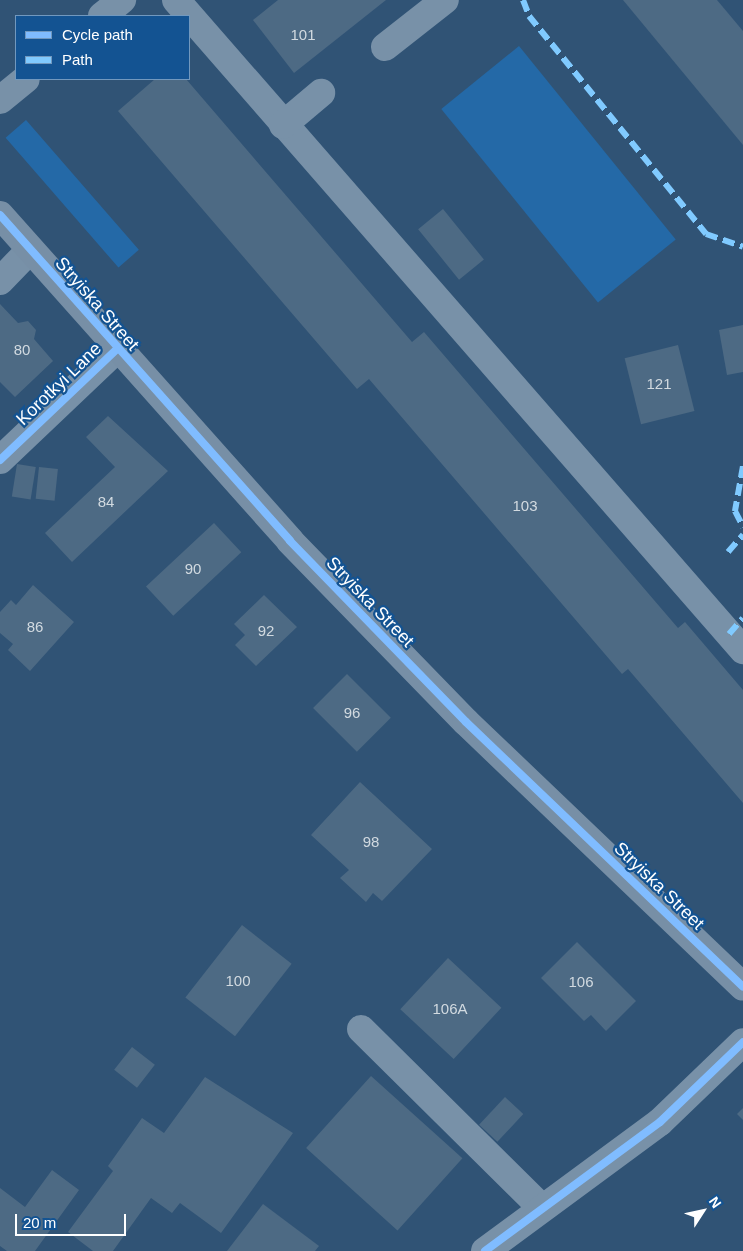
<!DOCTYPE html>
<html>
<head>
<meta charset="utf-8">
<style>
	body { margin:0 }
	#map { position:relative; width:743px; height:1251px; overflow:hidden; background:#305375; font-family:Helvetica,sans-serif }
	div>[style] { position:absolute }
	.green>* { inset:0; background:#2469a7; transform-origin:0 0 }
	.building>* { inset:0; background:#4d6a84; transform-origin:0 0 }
	.minor>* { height:28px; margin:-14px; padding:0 14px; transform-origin:14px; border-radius:14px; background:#7891a8 }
	.major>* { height:28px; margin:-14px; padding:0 14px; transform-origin:14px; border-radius:14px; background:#778fa6 }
	.quiet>* { height:6px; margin-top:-3px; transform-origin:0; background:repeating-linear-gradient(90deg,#80caff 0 12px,transparent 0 18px) }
	.cycleway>* { height:8px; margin:-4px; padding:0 4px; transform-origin:4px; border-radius:4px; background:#80bcff }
	span { translate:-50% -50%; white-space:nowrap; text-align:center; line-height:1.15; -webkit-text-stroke:4.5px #135392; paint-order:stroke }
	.number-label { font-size:15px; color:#d2dae0 }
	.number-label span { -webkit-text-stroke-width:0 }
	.street-label { font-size:18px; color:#fff }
	.legend { position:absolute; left:15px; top:15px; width:175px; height:65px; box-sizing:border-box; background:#135392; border:1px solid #7198be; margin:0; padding:6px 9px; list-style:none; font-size:15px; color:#fff }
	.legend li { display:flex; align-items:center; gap:10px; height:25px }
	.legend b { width:25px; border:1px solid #7198be }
	.north { position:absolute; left:678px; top:1186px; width:50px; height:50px; -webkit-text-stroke:4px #135392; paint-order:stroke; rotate:55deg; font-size:14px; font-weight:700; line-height:20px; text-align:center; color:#fff }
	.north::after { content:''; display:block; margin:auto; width:18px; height:22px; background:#fff; clip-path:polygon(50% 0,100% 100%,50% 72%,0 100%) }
	.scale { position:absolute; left:15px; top:1214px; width:111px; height:22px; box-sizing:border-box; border:2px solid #fff; border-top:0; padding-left:6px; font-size:15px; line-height:18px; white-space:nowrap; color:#fff; -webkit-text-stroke:4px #135392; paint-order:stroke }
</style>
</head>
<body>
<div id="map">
	<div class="green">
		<i style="left:519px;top:46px;width:249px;height:100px;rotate:51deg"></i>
		<i style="left:26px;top:120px;width:172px;height:27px;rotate:49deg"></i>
	</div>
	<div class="building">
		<i style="clip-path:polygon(278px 0,386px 0,294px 73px,253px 20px)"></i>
		<i style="clip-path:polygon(623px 0,717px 0,743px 31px,743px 145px)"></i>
		<i style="clip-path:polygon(155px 79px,186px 79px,412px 342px,424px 332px,678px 628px,685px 622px,743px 690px,743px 803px,628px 669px,622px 674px,369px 379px,357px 389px,118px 111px)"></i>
		<i style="left:443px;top:209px;width:65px;height:32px;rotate:51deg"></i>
		<i style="clip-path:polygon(0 304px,18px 323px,28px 321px,36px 330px,34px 339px,53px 361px,15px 397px,0 382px)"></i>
		<i style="clip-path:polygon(743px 325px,743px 372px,727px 375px,719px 330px)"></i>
		<i style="left:678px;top:345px;width:68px;height:55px;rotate:76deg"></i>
		<i style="clip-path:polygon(108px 416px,168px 471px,72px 562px,45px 533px,115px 467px,86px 437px)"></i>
		<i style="left:17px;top:464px;width:19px;height:33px;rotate:9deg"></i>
		<i style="left:39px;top:467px;width:19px;height:32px;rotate:6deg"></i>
		<i style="left:214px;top:523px;width:40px;height:93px;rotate:47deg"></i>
		<i style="clip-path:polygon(33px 585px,74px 622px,30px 671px,8px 650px,13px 644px,0 633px,0 612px,11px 600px,16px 605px)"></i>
		<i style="clip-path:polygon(264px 595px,297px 627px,256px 666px,235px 645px,245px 635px,234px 624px)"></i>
		<i style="left:347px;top:674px;width:62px;height:48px;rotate:45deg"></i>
		<i style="clip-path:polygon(360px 782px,432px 849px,382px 901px,373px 893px,366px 902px,340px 878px,349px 870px,311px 835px)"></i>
		<i style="left:242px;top:925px;width:63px;height:92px;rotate:38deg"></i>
		<i style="clip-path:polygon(577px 942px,636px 1001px,606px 1031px,591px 1015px,584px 1021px,541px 978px)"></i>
		<i style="left:448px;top:958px;width:73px;height:70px;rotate:43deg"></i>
		<i style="left:132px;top:1047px;width:29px;height:29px;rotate:38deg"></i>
		<i style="left:371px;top:1076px;width:123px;height:97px;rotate:42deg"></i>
		<i style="clip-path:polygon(205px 1077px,293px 1133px,221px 1233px,180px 1203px,172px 1213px,151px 1198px,113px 1251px,93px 1251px,68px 1232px,113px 1171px,108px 1166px,142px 1118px,164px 1133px)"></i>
		<i style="left:505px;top:1097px;width:25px;height:38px;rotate:43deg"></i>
		<i style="clip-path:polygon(743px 1108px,743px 1120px,737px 1114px)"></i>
		<i style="clip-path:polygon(52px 1170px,79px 1190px,35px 1251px,7px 1251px,0 1246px,0 1188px,25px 1207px)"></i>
		<i style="clip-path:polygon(263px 1204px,319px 1246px,315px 1251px,227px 1251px)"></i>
	</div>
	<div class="minor">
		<i style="left:176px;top:0;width:863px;rotate:48.9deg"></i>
		<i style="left:102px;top:16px;width:26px;rotate:-39deg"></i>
		<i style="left:385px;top:47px;width:76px;rotate:-38.1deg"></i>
		<i style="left:0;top:100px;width:33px;rotate:-39deg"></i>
		<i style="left:283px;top:125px;width:50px;rotate:-40.1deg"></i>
		<i style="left:0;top:281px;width:43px;rotate:-45.9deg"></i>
		<i style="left:0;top:460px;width:160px;rotate:-43.5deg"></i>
		<i style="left:361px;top:1029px;width:252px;rotate:44.7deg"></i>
		<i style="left:485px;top:1251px;width:217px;rotate:-36.4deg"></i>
		<i style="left:660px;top:1122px;width:115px;rotate:-43.9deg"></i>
	</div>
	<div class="major">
		<i style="left:0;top:215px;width:436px;rotate:48.3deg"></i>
		<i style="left:290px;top:541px;width:252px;rotate:45.8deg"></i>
		<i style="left:466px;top:722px;width:383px;rotate:43.7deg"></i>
	</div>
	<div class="quiet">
		<i style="left:523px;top:0;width:17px;rotate:69deg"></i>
		<i style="left:529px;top:16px;width:281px;rotate:50.9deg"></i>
		<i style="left:706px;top:234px;width:39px;rotate:19deg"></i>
		<i style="left:743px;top:466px;width:46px;rotate:100.1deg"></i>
		<i style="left:735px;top:511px;width:18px;rotate:63deg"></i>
		<i style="left:728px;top:552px;width:23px;rotate:-49deg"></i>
		<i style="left:729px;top:634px;width:21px;rotate:-49deg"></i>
	</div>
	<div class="cycleway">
		<i style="left:0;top:215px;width:436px;rotate:48.3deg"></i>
		<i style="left:290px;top:541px;width:252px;rotate:45.8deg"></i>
		<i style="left:466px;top:722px;width:383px;rotate:43.7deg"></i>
		<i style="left:0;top:460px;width:160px;rotate:-43.5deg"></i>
		<i style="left:485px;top:1251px;width:217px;rotate:-36.4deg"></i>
		<i style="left:660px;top:1122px;width:115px;rotate:-43.9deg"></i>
	</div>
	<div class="number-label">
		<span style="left:303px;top:35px">101</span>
		<span style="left:22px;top:350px">80</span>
		<span style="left:659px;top:384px">121</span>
		<span style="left:106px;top:502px">84</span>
		<span style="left:525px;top:506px">103</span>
		<span style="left:193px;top:569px">90</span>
		<span style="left:35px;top:627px">86</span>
		<span style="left:266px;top:631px">92</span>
		<span style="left:352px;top:713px">96</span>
		<span style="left:371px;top:842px">98</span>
		<span style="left:238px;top:981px">100</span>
		<span style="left:581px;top:982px">106</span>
		<span style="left:450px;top:1009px">106А</span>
	</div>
	<div class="street-label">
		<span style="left:97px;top:304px;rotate:49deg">Stryiska Street</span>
		<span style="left:59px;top:384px;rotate:-44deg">Korotkyi Lane</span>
		<span style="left:370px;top:602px;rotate:46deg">Stryiska Street</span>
		<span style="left:659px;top:886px;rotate:44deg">Stryiska Street</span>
	</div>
	<ul class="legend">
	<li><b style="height:6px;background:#80bcff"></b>Cycle path</li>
	<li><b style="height:6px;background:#80caff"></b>Path</li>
	</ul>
	<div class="north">N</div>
	<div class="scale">20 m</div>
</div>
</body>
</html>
